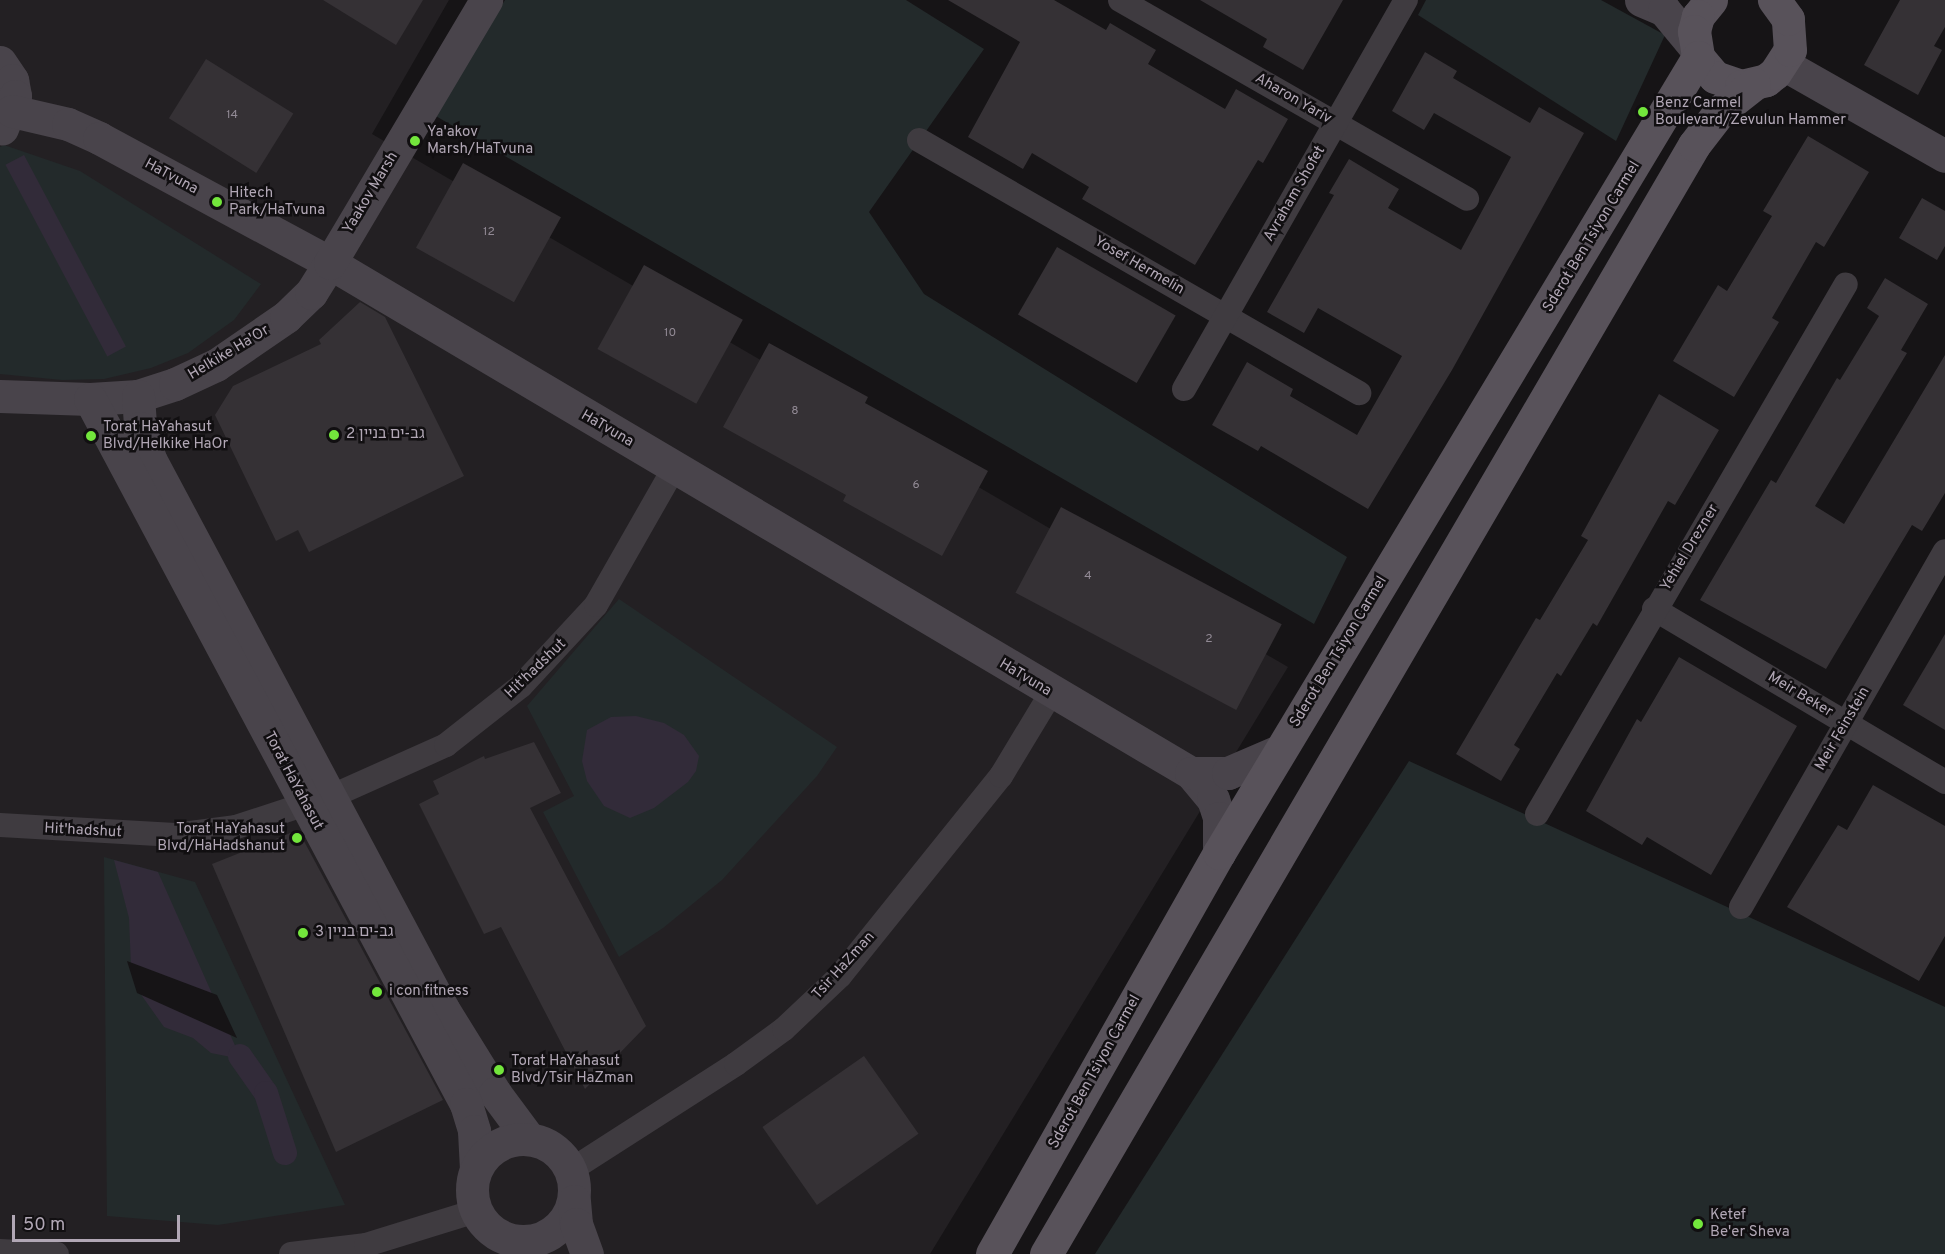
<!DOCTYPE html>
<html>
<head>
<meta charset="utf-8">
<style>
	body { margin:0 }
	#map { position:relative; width:1945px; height:1254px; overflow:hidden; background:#161416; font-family:Overpass,"Noto Sans Hebrew",sans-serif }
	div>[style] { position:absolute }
	.built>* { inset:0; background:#232023 }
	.green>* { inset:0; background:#232a2b }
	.water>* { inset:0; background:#322b39; transform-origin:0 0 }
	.pier>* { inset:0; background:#161416 }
	.canal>* { height:24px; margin:-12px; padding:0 12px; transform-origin:12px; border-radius:12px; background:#322b39 }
	.building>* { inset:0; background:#353135; transform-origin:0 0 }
	.street>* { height:24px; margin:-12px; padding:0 12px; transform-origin:12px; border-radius:12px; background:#3f3b40 }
	.secondary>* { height:33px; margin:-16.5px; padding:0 16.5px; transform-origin:16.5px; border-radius:16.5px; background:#49444b }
	.secondary>.ring { margin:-16.5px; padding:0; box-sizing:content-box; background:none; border:33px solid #49444b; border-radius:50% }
	.primary>* { height:33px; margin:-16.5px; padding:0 16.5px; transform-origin:16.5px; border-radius:16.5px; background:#58525a }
	.dots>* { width:16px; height:16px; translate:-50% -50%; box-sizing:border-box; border:3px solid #110f11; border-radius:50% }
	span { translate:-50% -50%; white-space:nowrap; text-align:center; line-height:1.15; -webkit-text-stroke:5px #110f11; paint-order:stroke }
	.number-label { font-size:12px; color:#928a95 }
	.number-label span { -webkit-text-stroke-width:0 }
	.street-label { font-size:15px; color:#b1a7b5 }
	.poi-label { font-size:15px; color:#b1a7b5 }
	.left { translate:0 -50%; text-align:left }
	.right { translate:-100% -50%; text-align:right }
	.scale { position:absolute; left:12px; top:1215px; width:168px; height:27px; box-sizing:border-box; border:3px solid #b1a7b5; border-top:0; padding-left:8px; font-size:18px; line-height:21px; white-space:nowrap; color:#b1a7b5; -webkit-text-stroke:4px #110f11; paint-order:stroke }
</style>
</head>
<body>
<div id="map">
	<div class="built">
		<i style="clip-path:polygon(0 0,449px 0,372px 134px,1288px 667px,930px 1254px,0 1254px)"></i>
	</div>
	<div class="green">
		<i style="clip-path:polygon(505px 0,906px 0,984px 49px,869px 212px,924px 294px,1347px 557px,1314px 624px,434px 115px)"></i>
		<i style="clip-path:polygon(1426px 0,1601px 0,1665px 35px,1616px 141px,1418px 15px)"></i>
		<i style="clip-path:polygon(4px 145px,80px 171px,261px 284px,234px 320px,188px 353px,151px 368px,104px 379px,62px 380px,0 374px,0 147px)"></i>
		<i style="clip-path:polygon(619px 599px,837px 747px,817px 776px,722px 880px,663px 928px,619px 957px,543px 812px,574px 796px,527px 706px)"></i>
		<i style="clip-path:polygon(1409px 761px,1945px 1007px,1945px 1254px,1095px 1254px)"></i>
		<i style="clip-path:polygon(104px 857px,195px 882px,345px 1205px,218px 1225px,107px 1216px)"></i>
	</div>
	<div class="water">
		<i style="left:24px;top:155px;width:217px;height:21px;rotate:62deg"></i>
		<i style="clip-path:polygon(611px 717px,636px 716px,664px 723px,684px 735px,699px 756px,696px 771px,688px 782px,654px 808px,630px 818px,604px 806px,587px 781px,582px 761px,587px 730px)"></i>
		<i style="clip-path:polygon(114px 860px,158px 872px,241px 1059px,211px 1053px,193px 1038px,164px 1027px,142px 996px,131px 967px,129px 918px)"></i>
	</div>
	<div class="pier">
		<i style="clip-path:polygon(127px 961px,217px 995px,237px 1038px,137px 993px)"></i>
	</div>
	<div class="canal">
		<i style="left:240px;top:1056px;width:45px;rotate:54.9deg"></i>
		<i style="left:266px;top:1093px;width:63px;rotate:72.4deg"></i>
	</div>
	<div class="building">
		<i style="clip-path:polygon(323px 0,423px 0,396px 45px)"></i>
		<i style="clip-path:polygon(948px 0,1054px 0,1106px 30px,1110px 23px,1156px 50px,1148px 64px,1225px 109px,1236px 89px,1288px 119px,1263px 163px,1258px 160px,1195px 265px,1082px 199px,1089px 187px,1032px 153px,1023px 169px,968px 137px,1020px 42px)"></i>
		<i style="clip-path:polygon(1200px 0,1343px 0,1303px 70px,1263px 47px,1267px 39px)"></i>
		<i style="clip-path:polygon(1900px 0,1945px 0,1945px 27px,1934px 46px,1942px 50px,1918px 95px,1864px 65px)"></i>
		<i style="clip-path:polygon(1425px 52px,1457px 71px,1453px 78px,1530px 123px,1539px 107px,1584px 133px,1452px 370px,1368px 509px,1261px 446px,1258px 451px,1212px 425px,1247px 362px,1293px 389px,1290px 396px,1357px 435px,1402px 356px,1318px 308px,1304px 333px,1267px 312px,1334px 195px,1329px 193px,1349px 159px,1399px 189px,1388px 208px,1461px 250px,1511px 157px,1434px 113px,1424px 130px,1392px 111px)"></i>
		<i style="left:206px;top:59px;width:103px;height:70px;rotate:32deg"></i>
		<i style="clip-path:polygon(1808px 136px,1869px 172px,1824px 247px,1816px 242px,1772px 318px,1779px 322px,1734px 397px,1673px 361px,1718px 285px,1727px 291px,1772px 216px,1763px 211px)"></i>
		<i style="left:463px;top:163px;width:112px;height:97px;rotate:29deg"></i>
		<i style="clip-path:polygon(1922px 198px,1945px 211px,1945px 246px,1937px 260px,1899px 238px)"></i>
		<i style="left:1057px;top:247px;width:137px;height:78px;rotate:30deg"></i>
		<i style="left:644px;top:265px;width:113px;height:96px;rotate:29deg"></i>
		<i style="clip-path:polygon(1885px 278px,1928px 304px,1901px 350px,1907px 353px,1815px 506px,1844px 524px,1945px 355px,1945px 493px,1922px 531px,1912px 525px,1826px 669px,1700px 600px,1771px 480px,1776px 483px,1837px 378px,1840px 380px,1879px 316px,1867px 308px)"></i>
		<i style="clip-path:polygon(360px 302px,385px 317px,464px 476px,309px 552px,298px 530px,276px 541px,215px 415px,233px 386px,321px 344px,319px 340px)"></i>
		<i style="clip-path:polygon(769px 343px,868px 397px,865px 403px,988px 471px,942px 556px,843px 501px,846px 495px,723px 427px)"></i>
		<i style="clip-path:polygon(1659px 394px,1719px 430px,1675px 505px,1668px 501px,1597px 626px,1593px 623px,1561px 676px,1557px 673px,1514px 745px,1520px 749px,1501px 781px,1456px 754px,1536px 618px,1540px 620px,1588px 540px,1581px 536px)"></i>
		<i style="left:1061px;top:507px;width:250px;height:97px;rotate:28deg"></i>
		<i style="clip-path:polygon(1945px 634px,1945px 730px,1903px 705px)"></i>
		<i style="clip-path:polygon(1679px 657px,1797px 726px,1711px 875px,1647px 837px,1642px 845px,1586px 811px,1637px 719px,1641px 722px)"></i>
		<i style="clip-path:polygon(534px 742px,561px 793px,530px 808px,646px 1026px,585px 1089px,501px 927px,484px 934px,419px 804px,439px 794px,433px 781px,484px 756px,485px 759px)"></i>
		<i style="clip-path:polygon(1873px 785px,1945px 826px,1945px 936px,1919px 981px,1787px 907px,1838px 825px,1847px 830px)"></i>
		<i style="clip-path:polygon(298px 830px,443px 1100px,336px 1152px,212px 864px)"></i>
		<i style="left:864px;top:1056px;width:95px;height:124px;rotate:55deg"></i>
	</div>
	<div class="street">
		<i style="left:1120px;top:0;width:400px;rotate:29.8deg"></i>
		<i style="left:919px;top:140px;width:508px;rotate:29.9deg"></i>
		<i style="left:1184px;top:389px;width:448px;rotate:-60.3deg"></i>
		<i style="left:1654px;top:609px;width:339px;rotate:30.7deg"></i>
		<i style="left:330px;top:797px;width:127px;rotate:-24.1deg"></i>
		<i style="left:446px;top:745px;width:95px;rotate:-38.2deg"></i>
		<i style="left:521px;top:686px;width:110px;rotate:-47.2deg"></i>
		<i style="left:596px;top:605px;width:158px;rotate:-60.3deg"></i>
		<i style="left:1537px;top:814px;width:613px;rotate:-59.76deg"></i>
		<i style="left:0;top:825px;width:175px;rotate:3.3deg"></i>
		<i style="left:175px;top:835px;width:62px;rotate:-7.5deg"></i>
		<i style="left:236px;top:827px;width:74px;rotate:-18.2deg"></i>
		<i style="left:1741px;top:907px;width:410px;rotate:-60.2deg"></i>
		<i style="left:571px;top:1170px;width:196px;rotate:-32.7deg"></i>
		<i style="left:736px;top:1064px;width:59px;rotate:-36.1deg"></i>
		<i style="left:784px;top:1029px;width:77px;rotate:-43.4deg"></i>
		<i style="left:840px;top:976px;width:257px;rotate:-51.2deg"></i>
		<i style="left:1001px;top:776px;width:97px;rotate:-58.9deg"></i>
		<i style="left:0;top:1251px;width:57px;rotate:3deg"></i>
		<i style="left:291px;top:1254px;width:76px;rotate:-6.8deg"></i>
		<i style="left:366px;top:1245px;width:115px;rotate:-17.2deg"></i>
	</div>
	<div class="secondary">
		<i style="left:1641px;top:0;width:25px;rotate:23deg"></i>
		<i style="left:1664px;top:10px;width:47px;rotate:50.2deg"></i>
		<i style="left:0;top:62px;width:22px;rotate:56deg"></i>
		<i style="left:12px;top:80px;width:16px;rotate:79deg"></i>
		<i style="left:15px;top:96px;width:35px;rotate:112deg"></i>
		<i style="left:1783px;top:64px;width:186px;rotate:29.6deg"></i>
		<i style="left:12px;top:111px;width:57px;rotate:13.1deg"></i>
		<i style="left:68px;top:124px;width:34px;rotate:24deg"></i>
		<i style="left:99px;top:138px;width:263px;rotate:28.4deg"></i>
		<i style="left:330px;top:263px;width:1001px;rotate:30.64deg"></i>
		<i style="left:1191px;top:773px;width:34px;rotate:50deg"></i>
		<i style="left:1213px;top:799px;width:20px;rotate:72deg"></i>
		<i style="left:1219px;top:818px;width:35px;rotate:90deg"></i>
		<i style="left:0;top:396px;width:90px;rotate:1.9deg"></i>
		<i style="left:90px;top:399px;width:48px;rotate:-3.6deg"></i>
		<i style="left:138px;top:396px;width:39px;rotate:-18deg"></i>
		<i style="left:175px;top:384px;width:45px;rotate:-24.9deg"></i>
		<i style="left:216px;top:365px;width:85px;rotate:-34.4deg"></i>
		<i style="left:286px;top:317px;width:35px;rotate:-44deg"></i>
		<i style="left:311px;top:293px;width:36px;rotate:-58deg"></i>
		<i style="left:330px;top:263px;width:306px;rotate:-59.3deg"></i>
		<i style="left:138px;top:396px;width:32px;rotate:86deg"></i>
		<i style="left:140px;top:428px;width:35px;rotate:72deg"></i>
		<i style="left:151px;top:461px;width:621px;rotate:61.95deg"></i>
		<i style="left:443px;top:1009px;width:99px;rotate:58.2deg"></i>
		<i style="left:495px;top:1093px;width:57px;rotate:53.5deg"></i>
		<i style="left:90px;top:399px;width:799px;rotate:61.93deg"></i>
		<i style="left:466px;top:1104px;width:28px;rotate:73deg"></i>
		<i style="left:474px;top:1131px;width:38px;rotate:87deg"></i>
		<i style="left:1191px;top:773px;width:37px"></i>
		<i style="left:1228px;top:773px;width:56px;rotate:-23.3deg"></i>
		<i class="ring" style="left:472px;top:1139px;width:69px;height:69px"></i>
		<i style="left:574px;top:1201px;width:23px;rotate:85deg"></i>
		<i style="left:576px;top:1224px;width:32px;rotate:70deg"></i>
	</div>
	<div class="primary">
		<i style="left:1711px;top:0;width:21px;rotate:129deg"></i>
		<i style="left:1698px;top:16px;width:16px;rotate:105deg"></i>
		<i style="left:1694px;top:31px;width:26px;rotate:81deg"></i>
		<i style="left:1698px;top:57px;width:26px;rotate:50deg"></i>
		<i style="left:1715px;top:77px;width:28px;rotate:19deg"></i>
		<i style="left:1741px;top:86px;width:26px;rotate:-13deg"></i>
		<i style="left:1766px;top:80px;width:11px;rotate:-38deg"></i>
		<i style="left:1775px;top:73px;width:27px;rotate:-57deg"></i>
		<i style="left:1790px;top:50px;width:31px;rotate:-94deg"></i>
		<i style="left:1788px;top:19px;width:24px;rotate:-126deg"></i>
		<i style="left:992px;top:1254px;width:461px;rotate:-60.5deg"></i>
		<i style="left:1219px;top:853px;width:929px;rotate:-58.96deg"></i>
		<i style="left:1046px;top:1254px;width:1284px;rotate:-59.7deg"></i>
		<i style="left:1694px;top:145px;width:44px;rotate:-52.4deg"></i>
		<i style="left:1721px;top:110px;width:42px;rotate:-38.2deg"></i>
	</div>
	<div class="dots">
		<i style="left:1643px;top:112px;background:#73e63c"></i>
		<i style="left:415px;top:141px;background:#73e63c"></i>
		<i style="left:217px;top:202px;background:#73e63c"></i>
		<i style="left:334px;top:435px;background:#73e63c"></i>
		<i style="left:91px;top:436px;background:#73e63c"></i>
		<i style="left:297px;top:838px;background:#73e63c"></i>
		<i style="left:303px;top:933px;background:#73e63c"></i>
		<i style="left:377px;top:992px;background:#73e63c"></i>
		<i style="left:499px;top:1070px;background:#73e63c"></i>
		<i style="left:1698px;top:1224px;background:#73e63c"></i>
	</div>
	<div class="number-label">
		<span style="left:232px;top:116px">14</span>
		<span style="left:489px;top:233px">12</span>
		<span style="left:670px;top:334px">10</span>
		<span style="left:795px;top:412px">8</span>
		<span style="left:916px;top:486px">6</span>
		<span style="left:1088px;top:577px">4</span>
		<span style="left:1209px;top:640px">2</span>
	</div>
	<div class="street-label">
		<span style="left:1293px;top:99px;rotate:30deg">Aharon Yariv</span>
		<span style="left:171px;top:177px;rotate:28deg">HaTvuna</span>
		<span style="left:371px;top:193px;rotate:-59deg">Yaakov Marsh</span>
		<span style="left:1295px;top:194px;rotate:-60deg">Avraham Shofet</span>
		<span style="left:1592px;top:237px;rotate:-59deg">Sderot Ben Tsiyon Carmel</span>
		<span style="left:1139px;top:266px;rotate:30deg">Yosef Hermelin</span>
		<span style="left:229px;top:353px;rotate:-31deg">Helkike Ha'Or</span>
		<span style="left:607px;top:429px;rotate:30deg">HaTvuna</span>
		<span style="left:1690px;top:548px;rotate:-59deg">Yehiel Drezner</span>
		<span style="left:1339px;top:652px;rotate:-59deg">Sderot Ben Tsiyon Carmel</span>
		<span style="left:536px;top:669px;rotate:-44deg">Hit'hadshut</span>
		<span style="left:1025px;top:678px;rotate:31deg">HaTvuna</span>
		<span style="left:1800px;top:695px;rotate:31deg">Meir Beker</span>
		<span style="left:1843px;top:729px;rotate:-60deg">Meir Feinstein</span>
		<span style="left:293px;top:781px;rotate:62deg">Torat HaYahasut</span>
		<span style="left:83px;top:831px;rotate:3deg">Hit'hadshut</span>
		<span style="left:844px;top:966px;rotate:-48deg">Tsir HaZman</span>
		<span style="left:1095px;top:1072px;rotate:-61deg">Sderot Ben Tsiyon Carmel</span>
	</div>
	<div class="poi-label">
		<span class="left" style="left:1655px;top:112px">Benz Carmel<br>Boulevard/Zevulun Hammer</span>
		<span class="left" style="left:427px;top:141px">Ya'akov<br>Marsh/HaTvuna</span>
		<span class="left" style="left:229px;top:202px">Hitech<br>Park/HaTvuna</span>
		<span class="left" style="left:103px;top:436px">Torat HaYahasut<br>Blvd/Helkike HaOr</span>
		<span class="left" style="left:346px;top:435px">גב-ים בניין 2</span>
		<span class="right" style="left:285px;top:838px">Torat HaYahasut<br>Blvd/HaHadshanut</span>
		<span class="left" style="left:315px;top:933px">גב-ים בניין 3</span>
		<span class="left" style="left:389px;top:992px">i con fitness</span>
		<span class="left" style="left:511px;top:1070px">Torat HaYahasut<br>Blvd/Tsir HaZman</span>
		<span class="left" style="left:1710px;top:1224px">Ketef<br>Be'er Sheva</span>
	</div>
	<div class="scale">50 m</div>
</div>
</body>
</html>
